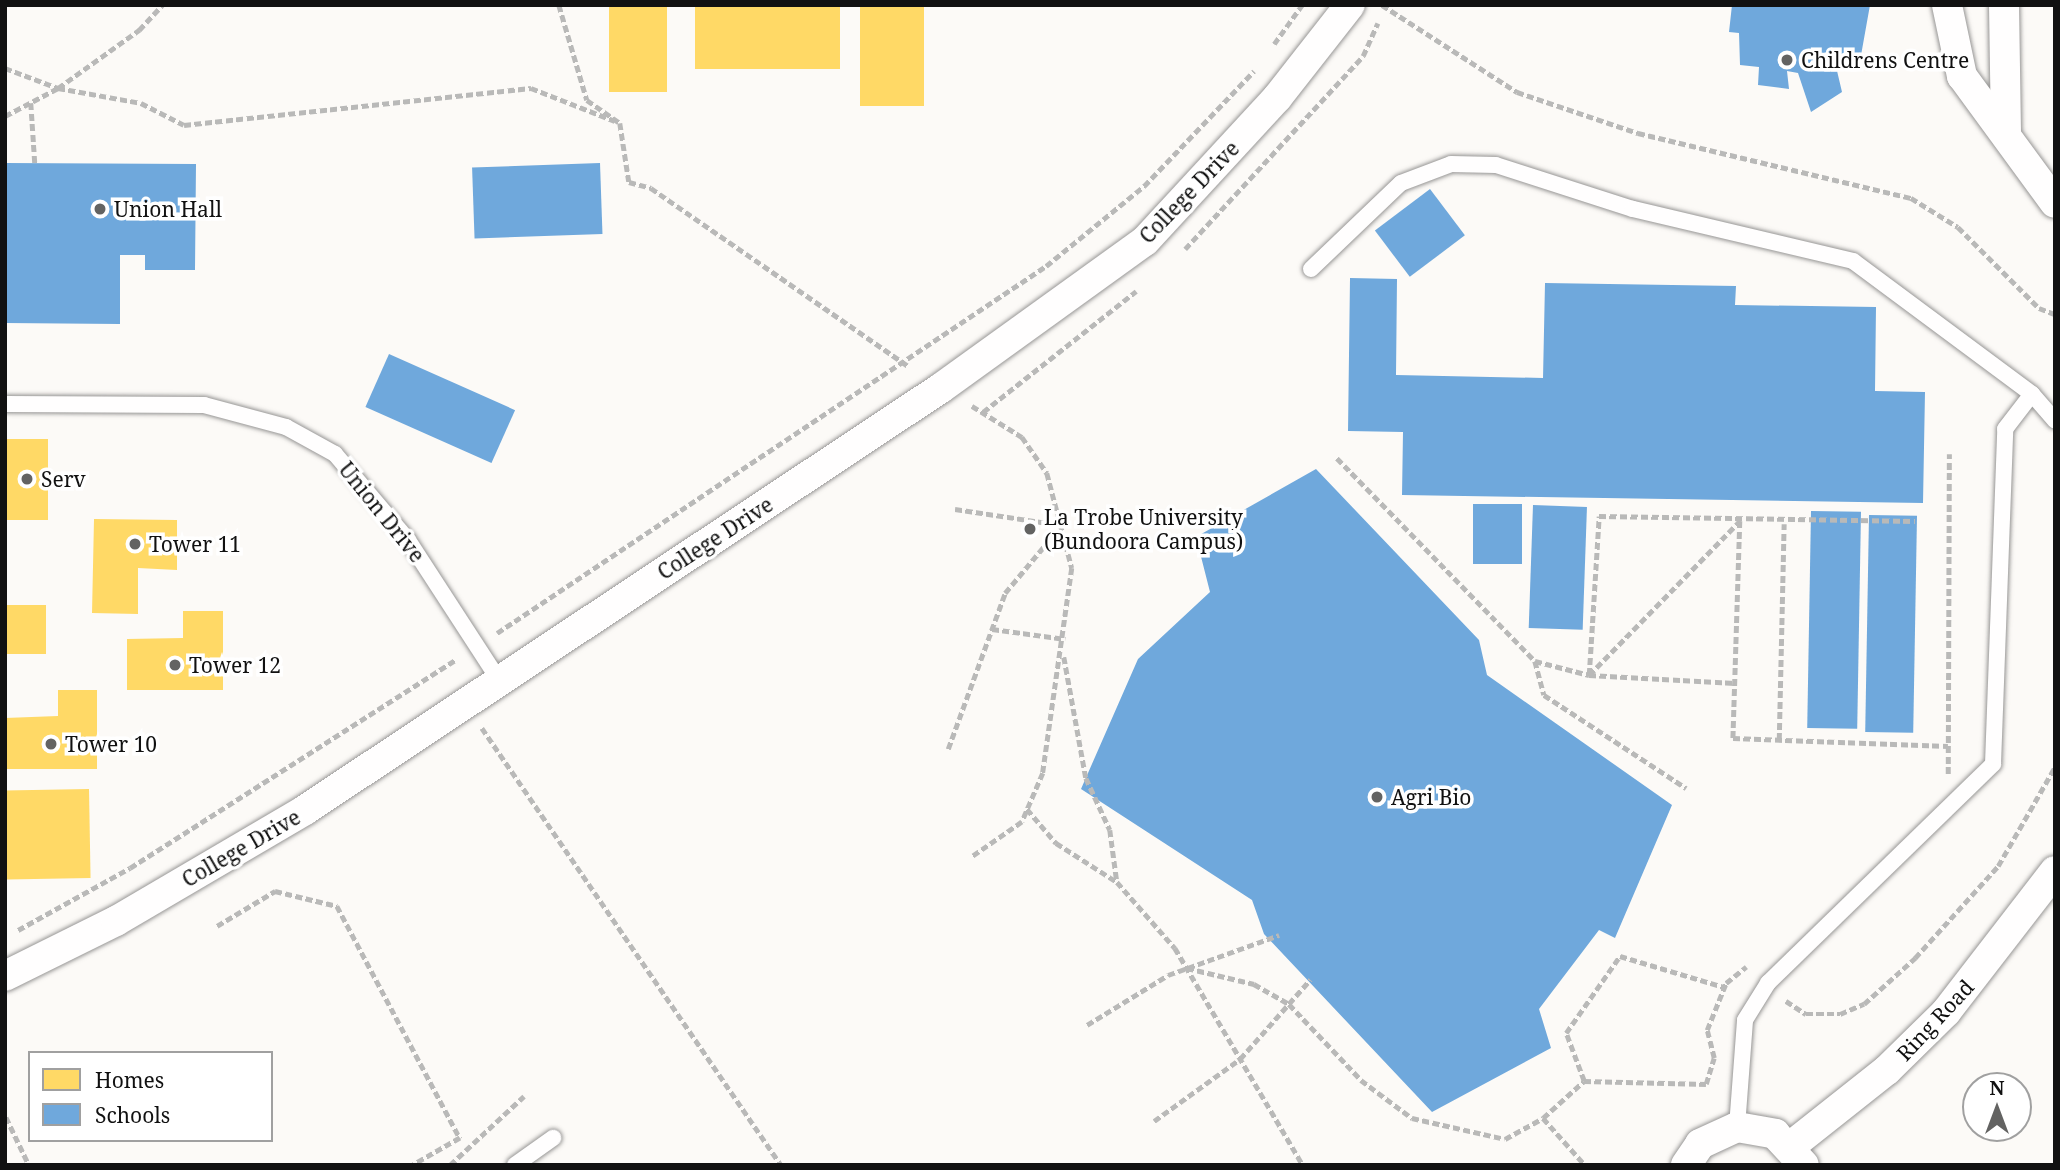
<!DOCTYPE html>
<html>
<head>
<meta charset="utf-8">
<style>
	body { margin:0 }
	#map { position:relative; width:2060px; height:1170px; overflow:hidden; background:#fcfaf7; font-family:"Noto Serif",serif }
	div>[style] { position:absolute }
	.homes>* { inset:0; background:#ffd966; transform-origin:0 0 }
	.schools>* { inset:0; background:#6fa8dc; transform-origin:0 0 }
	.path>* { height:4.5px; margin-top:-2.25px; transform-origin:0; background:repeating-linear-gradient(90deg,#b9b9b8 0 7px,transparent 0 10.5px) }
	.roads { filter:drop-shadow(0 0 2px #979695) drop-shadow(0 0 2px #979695) }
	.lane>* { height:16px; margin:-8px; padding:0 8px; transform-origin:8px; border-radius:8px; background:#fffefe }
	.street>* { height:30px; margin:-15px; padding:0 15px; transform-origin:15px; border-radius:15px; background:#fffefe }
	.dots>* { width:19px; height:19px; translate:-50% -50%; box-sizing:border-box; border:4px solid #fff; border-radius:50% }
	span { translate:-50% -50%; white-space:nowrap; text-align:center; line-height:1.15; -webkit-text-stroke:7px #fff; paint-order:stroke }
	.poi-label { font-size:21px; color:#111 }
	.left { translate:0 -50%; text-align:left }
	.street-label { font-size:21px; color:#111 }
	.frame { position:absolute; inset:0; border:7px solid #111; pointer-events:none }
	.legend { position:absolute; left:28px; top:1051px; width:245px; height:91px; box-sizing:border-box; background:#fff; border:2px solid #a0a0a0; margin:0; padding:9px 12px; list-style:none; font-size:21px; color:#111 }
	.legend li { display:flex; align-items:center; gap:14px; height:35px }
	.legend b { width:35px; border:2px solid #a0a0a0 }
	.north { position:absolute; left:1962px; top:1072px; width:70px; height:70px; box-sizing:border-box; background:#fff; border:2px solid #a0a0a0; border-radius:50%; rotate:0deg; font-size:19px; font-weight:700; line-height:28px; text-align:center; color:#111 }
	.north::after { content:''; display:block; margin:auto; width:24px; height:32px; background:#636362; clip-path:polygon(50% 0,100% 100%,50% 72%,0 100%) }
</style>
</head>
<body>
<div id="map">
	<div class="homes">
		<i style="left:609px;top:5px;width:58px;height:87px"></i>
		<i style="left:695px;top:5px;width:145px;height:64px"></i>
		<i style="left:860px;top:5px;width:64px;height:101px"></i>
		<i style="left:5px;top:439px;width:43px;height:81px"></i>
		<i style="clip-path:polygon(94px 519px,177px 520px,177px 570px,138px 568px,138px 614px,92px 613px)"></i>
		<i style="left:5px;top:605px;width:41px;height:49px"></i>
		<i style="clip-path:polygon(183px 611px,223px 611px,223px 690px,127px 690px,127px 639px,183px 638px)"></i>
		<i style="clip-path:polygon(58px 690px,97px 690px,97px 769px,5px 769px,5px 718px,58px 716px)"></i>
		<i style="left:89px;top:789px;width:89px;height:84px;rotate:89deg"></i>
	</div>
	<div class="schools">
		<i style="clip-path:polygon(1732px 5px,1870px 5px,1860px 61px,1834px 58px,1842px 92px,1811px 112px,1798px 73px,1787px 71px,1789px 89px,1758px 85px,1759px 67px,1740px 65px,1739px 33px,1729px 32px)"></i>
		<i style="clip-path:polygon(5px 163px,196px 164px,195px 270px,145px 270px,145px 255px,120px 255px,120px 324px,5px 323px)"></i>
		<i style="left:600px;top:163px;width:71px;height:128px;rotate:88deg"></i>
		<i style="left:1430px;top:189px;width:58px;height:69px;rotate:53deg"></i>
		<i style="clip-path:polygon(1350px 278px,1397px 279px,1396px 375px,1543px 378px,1545px 283px,1736px 286px,1735px 305px,1876px 307px,1875px 391px,1925px 392px,1923px 503px,1402px 495px,1403px 432px,1348px 431px)"></i>
		<i style="left:389px;top:354px;width:138px;height:58px;rotate:24deg"></i>
		<i style="clip-path:polygon(1316px 469px,1479px 640px,1487px 675px,1672px 805px,1615px 938px,1599px 930px,1539px 1009px,1551px 1048px,1432px 1112px,1264px 934px,1252px 900px,1081px 789px,1138px 659px,1210px 592px,1196px 537px)"></i>
		<i style="left:1473px;top:504px;width:49px;height:60px"></i>
		<i style="left:1533px;top:505px;width:54px;height:123px;rotate:2deg"></i>
		<i style="left:1811px;top:511px;width:50px;height:217px;rotate:1deg"></i>
		<i style="left:1869px;top:515px;width:48px;height:217px;rotate:1deg"></i>
	</div>
	<div class="path">
		<i style="left:559px;top:5px;width:99px;rotate:73.6deg"></i>
		<i style="left:587px;top:100px;width:40px;rotate:34.9deg"></i>
		<i style="left:620px;top:123px;width:60px;rotate:81.3deg"></i>
		<i style="left:629px;top:182px;width:23px;rotate:15deg"></i>
		<i style="left:651px;top:188px;width:313px;rotate:34.7deg"></i>
		<i style="left:1382px;top:5px;width:161px;rotate:32.8deg"></i>
		<i style="left:1517px;top:92px;width:128px;rotate:18.7deg"></i>
		<i style="left:1638px;top:133px;width:281px;rotate:13.4deg"></i>
		<i style="left:1911px;top:198px;width:55px;rotate:31.7deg"></i>
		<i style="left:1958px;top:227px;width:115px;rotate:45deg"></i>
		<i style="left:2039px;top:308px;width:17px;rotate:21deg"></i>
		<i style="left:1274px;top:44px;width:48px;rotate:-54.3deg"></i>
		<i style="left:5px;top:68px;width:57px;rotate:20.7deg"></i>
		<i style="left:58px;top:88px;width:84px;rotate:10.2deg"></i>
		<i style="left:141px;top:103px;width:48px;rotate:27.1deg"></i>
		<i style="left:184px;top:125px;width:349px;rotate:-6.1deg"></i>
		<i style="left:531px;top:88px;width:90px;rotate:21.4deg"></i>
		<i style="left:31px;top:103px;width:60px;rotate:86.2deg"></i>
		<i style="left:5px;top:116px;width:60px;rotate:-27.8deg"></i>
		<i style="left:58px;top:88px;width:100px;rotate:-35.6deg"></i>
		<i style="left:139px;top:30px;width:34px;rotate:-47deg"></i>
		<i style="left:1185px;top:249px;width:263px;rotate:-47.3deg"></i>
		<i style="left:1363px;top:56px;width:36px;rotate:-66deg"></i>
		<i style="left:972px;top:406px;width:59px;rotate:31.8deg"></i>
		<i style="left:1022px;top:437px;width:44px;rotate:55.2deg"></i>
		<i style="left:1047px;top:473px;width:98px;rotate:75.3deg"></i>
		<i style="left:1072px;top:568px;width:207px;rotate:98.1deg"></i>
		<i style="left:1043px;top:773px;width:53px;rotate:113.2deg"></i>
		<i style="left:1022px;top:822px;width:60px;rotate:145.2deg"></i>
		<i style="left:983px;top:412px;width:195px;rotate:-38.3deg"></i>
		<i style="left:1337px;top:458px;width:284px;rotate:45.7deg"></i>
		<i style="left:1535px;top:661px;width:56px;rotate:14.5deg"></i>
		<i style="left:1589px;top:675px;width:146px;rotate:3.1deg"></i>
		<i style="left:955px;top:509px;width:107px;rotate:8.6deg"></i>
		<i style="left:1740px;top:521px;width:217px;rotate:91.8deg"></i>
		<i style="left:1733px;top:738px;width:215px;rotate:2.1deg"></i>
		<i style="left:992px;top:629px;width:74px;rotate:7.8deg"></i>
		<i style="left:497px;top:633px;width:660px;rotate:-33.76deg"></i>
		<i style="left:1046px;top:266px;width:127px;rotate:-39.2deg"></i>
		<i style="left:1144px;top:186px;width:159px;rotate:-46.3deg"></i>
		<i style="left:1064px;top:657px;width:123px;rotate:79.7deg"></i>
		<i style="left:1086px;top:778px;width:57px;rotate:65.2deg"></i>
		<i style="left:1110px;top:830px;width:52px;rotate:82.3deg"></i>
		<i style="left:1535px;top:661px;width:35px;rotate:75deg"></i>
		<i style="left:1544px;top:695px;width:170px;rotate:33.2deg"></i>
		<i style="left:1589px;top:675px;width:159px;rotate:-86.4deg"></i>
		<i style="left:1599px;top:516px;width:316px;rotate:0.9deg"></i>
		<i style="left:1589px;top:675px;width:216px;rotate:-45.6deg"></i>
		<i style="left:482px;top:728px;width:529px;rotate:55.62deg"></i>
		<i style="left:1779px;top:740px;width:216px;rotate:-88.7deg"></i>
		<i style="left:948px;top:749px;width:166px;rotate:-69.9deg"></i>
		<i style="left:1005px;top:593px;width:87px;rotate:-50.1deg"></i>
		<i style="left:1948px;top:774px;width:320px;rotate:-89.8deg"></i>
		<i style="left:1027px;top:809px;width:45px;rotate:49.5deg"></i>
		<i style="left:1056px;top:843px;width:72px;rotate:32.6deg"></i>
		<i style="left:1117px;top:882px;width:88px;rotate:48.7deg"></i>
		<i style="left:1175px;top:948px;width:252px;rotate:59.5deg"></i>
		<i style="left:217px;top:926px;width:68px;rotate:-31.1deg"></i>
		<i style="left:275px;top:891px;width:64px;rotate:13.6deg"></i>
		<i style="left:337px;top:906px;width:263px;rotate:62.1deg"></i>
		<i style="left:460px;top:1138px;width:54px;rotate:150.1deg"></i>
		<i style="left:18px;top:930px;width:128px;rotate:-29deg"></i>
		<i style="left:130px;top:868px;width:388px;rotate:-32.6deg"></i>
		<i style="left:1187px;top:968px;width:69px;rotate:13.4deg"></i>
		<i style="left:1254px;top:984px;width:40px;rotate:29.7deg"></i>
		<i style="left:1289px;top:1004px;width:105px;rotate:46.5deg"></i>
		<i style="left:1361px;top:1080px;width:64px;rotate:36.7deg"></i>
		<i style="left:1412px;top:1118px;width:95px;rotate:12.7deg"></i>
		<i style="left:1505px;top:1139px;width:43px;rotate:-28.9deg"></i>
		<i style="left:1543px;top:1118px;width:55px;rotate:-42.1deg"></i>
		<i style="left:1584px;top:1081px;width:122px;rotate:1.4deg"></i>
		<i style="left:1706px;top:1084px;width:27px;rotate:-73deg"></i>
		<i style="left:1714px;top:1058px;width:29px;rotate:-104deg"></i>
		<i style="left:1707px;top:1030px;width:51px;rotate:-68deg"></i>
		<i style="left:1726px;top:983px;width:26px;rotate:-39deg"></i>
		<i style="left:1786px;top:1001px;width:24px;rotate:33deg"></i>
		<i style="left:1806px;top:1014px;width:34px"></i>
		<i style="left:1840px;top:1014px;width:26px;rotate:-23deg"></i>
		<i style="left:1864px;top:1004px;width:69px;rotate:-42deg"></i>
		<i style="left:1915px;top:958px;width:124px;rotate:-47.9deg"></i>
		<i style="left:1998px;top:866px;width:114px;rotate:-60.1deg"></i>
		<i style="left:1087px;top:1025px;width:95px;rotate:-31.7deg"></i>
		<i style="left:1168px;top:975px;width:118px;rotate:-19.8deg"></i>
		<i style="left:1584px;top:1081px;width:51px;rotate:-110.6deg"></i>
		<i style="left:1566px;top:1033px;width:94px;rotate:-55deg"></i>
		<i style="left:1620px;top:956px;width:109px;rotate:16.6deg"></i>
		<i style="left:6px;top:1117px;width:53px;rotate:64.4deg"></i>
		<i style="left:1543px;top:1118px;width:63px;rotate:48.2deg"></i>
		<i style="left:1154px;top:1121px;width:106px;rotate:-35.8deg"></i>
		<i style="left:1240px;top:1059px;width:106px;rotate:-48.5deg"></i>
		<i style="left:450px;top:1165px;width:101px;rotate:-43deg"></i>
	</div>
	<div class="roads">
		<div class="lane">
			<i style="left:1311px;top:269px;width:124px;rotate:-43.7deg"></i>
			<i style="left:1401px;top:183px;width:53px;rotate:-20.8deg"></i>
			<i style="left:1451px;top:164px;width:45px;rotate:1.3deg"></i>
			<i style="left:1496px;top:165px;width:144px;rotate:17.8deg"></i>
			<i style="left:1633px;top:209px;width:226px;rotate:13.3deg"></i>
			<i style="left:1853px;top:261px;width:223px;rotate:36.6deg"></i>
			<i style="left:2032px;top:394px;width:35px;rotate:49deg"></i>
			<i style="left:5px;top:404px;width:199px;rotate:0.3deg"></i>
			<i style="left:204px;top:405px;width:85px;rotate:15deg"></i>
			<i style="left:286px;top:427px;width:56px;rotate:28.9deg"></i>
			<i style="left:335px;top:454px;width:113px;rotate:49.7deg"></i>
			<i style="left:408px;top:540px;width:167px;rotate:57deg"></i>
			<i style="left:1737px;top:1127px;width:107px;rotate:-85.7deg"></i>
			<i style="left:1745px;top:1020px;width:44px;rotate:-58.1deg"></i>
			<i style="left:1768px;top:983px;width:314px;rotate:-44.2deg"></i>
			<i style="left:1993px;top:764px;width:335px;rotate:-87.9deg"></i>
			<i style="left:2005px;top:429px;width:44px;rotate:-52.4deg"></i>
			<i style="left:515px;top:1165px;width:47px;rotate:-35.4deg"></i>
		</div>
		<div class="street">
			<i style="left:1947px;top:5px;width:73px;rotate:78.1deg"></i>
			<i style="left:1962px;top:76px;width:157px;rotate:53.8deg"></i>
			<i style="left:2004px;top:5px;width:128px;rotate:89.1deg"></i>
			<i style="left:5px;top:976px;width:124px;rotate:-26.4deg"></i>
			<i style="left:116px;top:921px;width:219px;rotate:-30.4deg"></i>
			<i style="left:305px;top:810px;width:763px;rotate:-33.57deg"></i>
			<i style="left:941px;top:388px;width:251px;rotate:-35.8deg"></i>
			<i style="left:1145px;top:241px;width:195px;rotate:-47.3deg"></i>
			<i style="left:1277px;top:98px;width:118px;rotate:-51.9deg"></i>
			<i style="left:1791px;top:1146px;width:122px;rotate:-38.4deg"></i>
			<i style="left:1887px;top:1070px;width:83px;rotate:-44.5deg"></i>
			<i style="left:1946px;top:1012px;width:178px;rotate:-52.3deg"></i>
			<i style="left:1686px;top:1165px;width:25px;rotate:-56deg"></i>
			<i style="left:1700px;top:1144px;width:41px;rotate:-24.7deg"></i>
			<i style="left:1737px;top:1127px;width:39px;rotate:10deg"></i>
			<i style="left:1775px;top:1134px;width:42px;rotate:46.9deg"></i>
		</div>
	</div>
	<div class="dots">
		<i style="left:1787px;top:60px;background:#636362"></i>
		<i style="left:100px;top:209px;background:#636362"></i>
		<i style="left:27px;top:479px;background:#636362"></i>
		<i style="left:1030px;top:529px;background:#636362"></i>
		<i style="left:135px;top:544px;background:#636362"></i>
		<i style="left:175px;top:665px;background:#636362"></i>
		<i style="left:51px;top:744px;background:#636362"></i>
		<i style="left:1377px;top:797px;background:#636362"></i>
	</div>
	<div class="poi-label">
		<span class="left" style="left:1801px;top:60px">Childrens Centre</span>
		<span class="left" style="left:114px;top:209px">Union Hall</span>
		<span class="left" style="left:41px;top:479px">Serv</span>
		<span class="left" style="left:1044px;top:529px">La Trobe University<br>(Bundoora Campus)</span>
		<span class="left" style="left:149px;top:544px">Tower 11</span>
		<span class="left" style="left:189px;top:665px">Tower 12</span>
		<span class="left" style="left:65px;top:744px">Tower 10</span>
		<span class="left" style="left:1391px;top:797px">Agri Bio</span>
	</div>
	<div class="street-label">
		<span style="left:1189px;top:192px;rotate:-46deg">College Drive</span>
		<span style="left:382px;top:512px;rotate:51deg">Union Drive</span>
		<span style="left:715px;top:538px;rotate:-33deg">College Drive</span>
		<span style="left:241px;top:848px;rotate:-30deg">College Drive</span>
		<span style="left:1935px;top:1020px;rotate:-47deg">Ring Road</span>
	</div>
	<div class="frame"></div>
	<ul class="legend">
	<li><b style="height:19px;background:#ffd966"></b>Homes</li>
	<li><b style="height:19px;background:#6fa8dc"></b>Schools</li>
	</ul>
	<div class="north">N</div>
</div>
</body>
</html>
